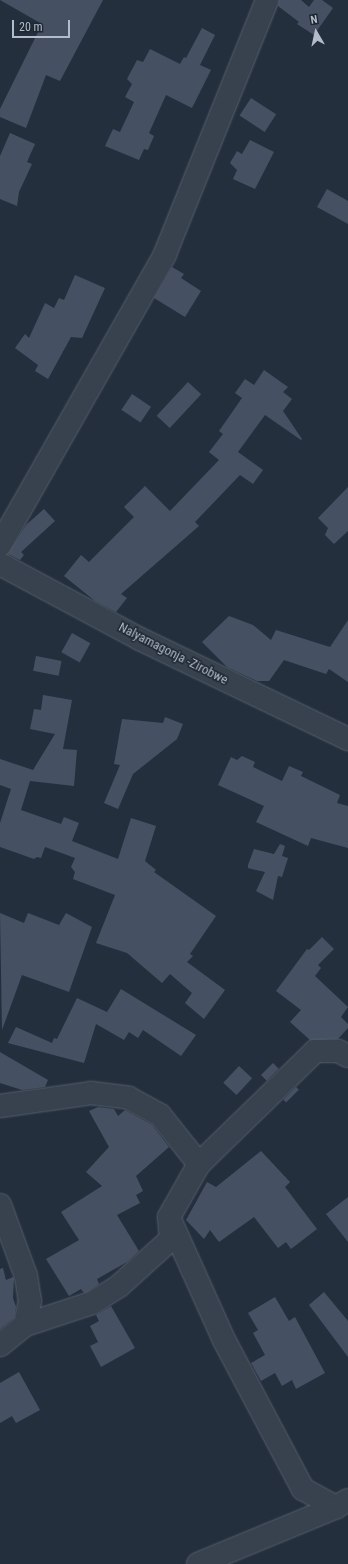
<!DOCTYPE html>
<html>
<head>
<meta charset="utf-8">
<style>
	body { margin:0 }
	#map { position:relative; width:348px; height:1564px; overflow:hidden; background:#242f3e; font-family:"Roboto Condensed",sans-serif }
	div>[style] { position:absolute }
	.building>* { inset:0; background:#455162; transform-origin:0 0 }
	.roads { filter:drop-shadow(0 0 1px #565f6c) drop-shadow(0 0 1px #565f6c) }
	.minor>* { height:22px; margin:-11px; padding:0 11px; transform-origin:11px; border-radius:11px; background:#38414e }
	span { translate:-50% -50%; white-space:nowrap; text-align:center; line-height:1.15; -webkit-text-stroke:3px #1d2633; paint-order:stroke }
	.street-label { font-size:13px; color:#b4bcc9 }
	.north { position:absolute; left:296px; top:12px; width:40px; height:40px; -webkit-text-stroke:3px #1d2633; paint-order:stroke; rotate:351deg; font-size:11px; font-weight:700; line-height:16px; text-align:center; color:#b4bcc9 }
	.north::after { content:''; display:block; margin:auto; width:14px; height:18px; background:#b4bcc9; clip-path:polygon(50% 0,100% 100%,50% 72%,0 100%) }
	.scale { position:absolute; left:12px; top:20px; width:58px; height:18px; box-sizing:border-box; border:2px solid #b4bcc9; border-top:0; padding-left:5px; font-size:12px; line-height:14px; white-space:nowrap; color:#b4bcc9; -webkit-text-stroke:3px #1d2633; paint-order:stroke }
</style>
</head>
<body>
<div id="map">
	<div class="building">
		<i style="clip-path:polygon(0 0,103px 0,60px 81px,46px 75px,26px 128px,0 117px,0 109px,42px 24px)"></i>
		<i style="clip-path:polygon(279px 0,301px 0,309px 7px,314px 0,322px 0,333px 8px,314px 35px,297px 24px,299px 22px,278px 6px)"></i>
		<i style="clip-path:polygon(202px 28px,215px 35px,200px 65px,211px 70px,192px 108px,166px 95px,149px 133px,154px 136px,148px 150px,144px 149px,139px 160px,105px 146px,113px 129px,120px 132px,134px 102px,125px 97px,132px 84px,127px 79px,137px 60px,143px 62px,150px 49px,180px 64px,184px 57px,186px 58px)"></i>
		<i style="left:251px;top:98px;width:30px;height:21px;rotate:33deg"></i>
		<i style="clip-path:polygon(10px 133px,35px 144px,27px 162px,32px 164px,19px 192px,17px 206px,0 199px,0 156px)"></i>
		<i style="clip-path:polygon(250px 140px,274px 152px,255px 189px,233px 179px,237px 170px,230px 163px,237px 151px,242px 154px)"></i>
		<i style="clip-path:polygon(327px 189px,348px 201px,348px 224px,317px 207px)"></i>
		<i style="clip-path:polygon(172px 267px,184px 274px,181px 278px,201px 291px,185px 317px,154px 298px)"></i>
		<i style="clip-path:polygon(75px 275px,105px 288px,82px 338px,71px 337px,48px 379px,35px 371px,38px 365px,15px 348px,25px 334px,29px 338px,45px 303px,54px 308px,59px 298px,64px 300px)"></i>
		<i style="clip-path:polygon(264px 370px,288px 387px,283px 392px,292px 399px,283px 411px,302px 439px,301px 440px,265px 415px,238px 452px,263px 470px,253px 484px,240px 475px,195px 522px,199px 526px,121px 594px,127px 598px,116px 612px,95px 601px,64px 576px,81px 555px,89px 562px,134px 517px,124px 507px,145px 486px,170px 511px,219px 460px,209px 452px,223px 434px,219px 431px,242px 398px,235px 393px,245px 379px,254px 385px)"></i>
		<i style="left:188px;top:382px;width:18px;height:46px;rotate:43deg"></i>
		<i style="left:132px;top:394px;width:23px;height:19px;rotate:34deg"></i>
		<i style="clip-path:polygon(348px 487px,348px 531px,334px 544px,325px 535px,328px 528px,318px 518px)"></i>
		<i style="clip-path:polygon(44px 509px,55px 521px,21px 552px,24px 555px,20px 560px,8px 554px,26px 525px)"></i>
		<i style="clip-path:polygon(229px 616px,253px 625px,271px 640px,276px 630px,330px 647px,348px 620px,348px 682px,329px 669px,326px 674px,284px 660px,269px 681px,257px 681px,227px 667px,202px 642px)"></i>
		<i style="left:72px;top:633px;width:21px;height:22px;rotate:29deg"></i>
		<i style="left:36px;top:656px;width:26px;height:15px;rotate:11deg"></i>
		<i style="clip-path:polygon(43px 695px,72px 700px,63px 749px,77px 750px,74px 786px,30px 781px,21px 810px,61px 824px,64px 817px,79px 823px,72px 841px,118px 859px,131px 818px,156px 826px,145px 861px,156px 870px,154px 872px,216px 916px,190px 954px,193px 956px,187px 962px,225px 990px,204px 1019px,185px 1003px,192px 993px,170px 974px,162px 983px,127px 953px,96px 943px,115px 895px,73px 879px,75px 872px,71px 867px,75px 858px,45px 847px,41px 858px,37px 857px,34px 859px,0 847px,0 823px,11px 789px,0 785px,0 759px,33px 770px,55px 734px,30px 729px,34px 709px,41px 710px)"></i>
		<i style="clip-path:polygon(165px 717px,183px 724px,177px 739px,133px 774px,118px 809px,104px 803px,120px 765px,114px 764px,122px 719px,163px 723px)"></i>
		<i style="clip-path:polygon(242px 756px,255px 762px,253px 767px,282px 781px,289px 766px,303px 772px,301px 776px,340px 795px,337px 803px,348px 806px,348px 848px,311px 838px,308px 846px,256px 822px,264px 806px,218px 785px,231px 757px,237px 760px)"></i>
		<i style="clip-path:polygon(280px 844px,285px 846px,282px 856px,288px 858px,282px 877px,278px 876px,273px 900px,256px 891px,265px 872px,248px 868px,248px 865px,254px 849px,274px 854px)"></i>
		<i style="clip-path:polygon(0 913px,24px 923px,28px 913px,59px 925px,66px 913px,92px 927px,69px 992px,22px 975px,2px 1030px)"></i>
		<i style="clip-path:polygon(322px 937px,334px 949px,318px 965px,321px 968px,315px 976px,348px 1007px,341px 1017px,348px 1024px,348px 1028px,338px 1039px,310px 1040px,290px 1022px,301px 1010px,276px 991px,307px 949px,309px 950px)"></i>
		<i style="clip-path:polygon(121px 989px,196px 1035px,181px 1056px,143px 1030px,138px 1038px,129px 1032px,124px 1040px,96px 1024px,84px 1063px,8px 1043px,16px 1027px,52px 1043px,54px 1038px,57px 1039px,77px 998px,107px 1012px)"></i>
		<i style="clip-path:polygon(0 1052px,48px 1080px,45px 1087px,22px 1090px,0 1083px)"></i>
		<i style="left:273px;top:1063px;width:8px;height:17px;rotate:45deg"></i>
		<i style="left:239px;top:1066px;width:18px;height:23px;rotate:43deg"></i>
		<i style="left:296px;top:1087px;width:4px;height:18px;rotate:45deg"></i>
		<i style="clip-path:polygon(98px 1107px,114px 1109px,118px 1116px,125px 1110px,152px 1125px,169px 1147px,136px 1176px,143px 1191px,136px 1195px,140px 1203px,117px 1215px,139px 1251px,127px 1262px,97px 1279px,99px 1284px,87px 1292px,84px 1293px,81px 1289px,69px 1296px,46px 1259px,79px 1240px,61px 1212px,102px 1186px,86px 1172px,109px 1147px,89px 1111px)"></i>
		<i style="clip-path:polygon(261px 1151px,290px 1182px,285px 1187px,317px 1229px,291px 1249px,286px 1242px,278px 1248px,254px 1217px,219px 1242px,210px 1230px,204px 1239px,186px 1220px,207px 1182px,216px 1187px)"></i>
		<i style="clip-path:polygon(348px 1197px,348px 1242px,326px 1214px)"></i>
		<i style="clip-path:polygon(3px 1268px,6px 1280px,13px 1277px,14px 1279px,13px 1298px,16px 1307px,14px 1318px,0 1329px,0 1269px)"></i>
		<i style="clip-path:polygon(324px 1292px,348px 1321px,348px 1357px,309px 1305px)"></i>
		<i style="clip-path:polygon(275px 1297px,289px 1321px,295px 1317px,325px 1373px,296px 1389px,292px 1380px,282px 1386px,275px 1373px,261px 1381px,251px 1363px,265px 1355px,253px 1333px,258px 1330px,248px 1313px)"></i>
		<i style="clip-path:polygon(111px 1306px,135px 1348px,101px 1367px,90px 1346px,98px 1342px,90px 1326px,99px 1321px,96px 1315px)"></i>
		<i style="clip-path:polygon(19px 1372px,40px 1410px,16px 1423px,12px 1416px,0 1423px,0 1383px)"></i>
	</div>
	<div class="roads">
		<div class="minor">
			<i style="left:0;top:545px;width:335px;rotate:-60.4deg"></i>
			<i style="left:165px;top:254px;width:274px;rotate:-68.1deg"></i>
			<i style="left:0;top:564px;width:159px;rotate:28.2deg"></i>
			<i style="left:140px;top:639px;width:231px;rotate:25.7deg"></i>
			<i style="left:0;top:1106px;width:92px;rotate:-8.1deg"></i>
			<i style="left:91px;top:1093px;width:38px;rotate:7deg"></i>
			<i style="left:129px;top:1098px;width:35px;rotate:29deg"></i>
			<i style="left:160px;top:1115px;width:63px;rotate:51.5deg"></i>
			<i style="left:0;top:1205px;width:76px;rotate:69.9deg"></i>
			<i style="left:26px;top:1276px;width:25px;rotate:81deg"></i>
			<i style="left:30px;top:1301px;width:25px;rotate:102deg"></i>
			<i style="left:25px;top:1325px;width:32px;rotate:141deg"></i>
			<i style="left:171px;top:1222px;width:129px;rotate:65.8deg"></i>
			<i style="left:224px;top:1340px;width:169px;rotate:62.1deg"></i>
			<i style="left:303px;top:1489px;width:38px;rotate:29deg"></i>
			<i style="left:336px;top:1507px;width:14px;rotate:-30deg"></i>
			<i style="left:25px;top:1325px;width:71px;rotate:-18.2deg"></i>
			<i style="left:92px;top:1303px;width:32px;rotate:-32deg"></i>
			<i style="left:119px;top:1286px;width:70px;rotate:-42.1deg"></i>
			<i style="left:171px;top:1239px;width:22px;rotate:-95deg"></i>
			<i style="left:169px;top:1217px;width:61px;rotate:-60.5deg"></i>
			<i style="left:199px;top:1164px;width:162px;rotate:-44.2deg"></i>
			<i style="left:315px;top:1051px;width:23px"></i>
			<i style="left:338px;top:1051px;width:11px;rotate:27deg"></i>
			<i style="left:198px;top:1564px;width:149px;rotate:-22.4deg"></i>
		</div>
	</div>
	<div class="street-label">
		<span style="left:173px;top:654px;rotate:27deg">Nalyamagonja -Zirobwe</span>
	</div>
	<div class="north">N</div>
	<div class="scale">20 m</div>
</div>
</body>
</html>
